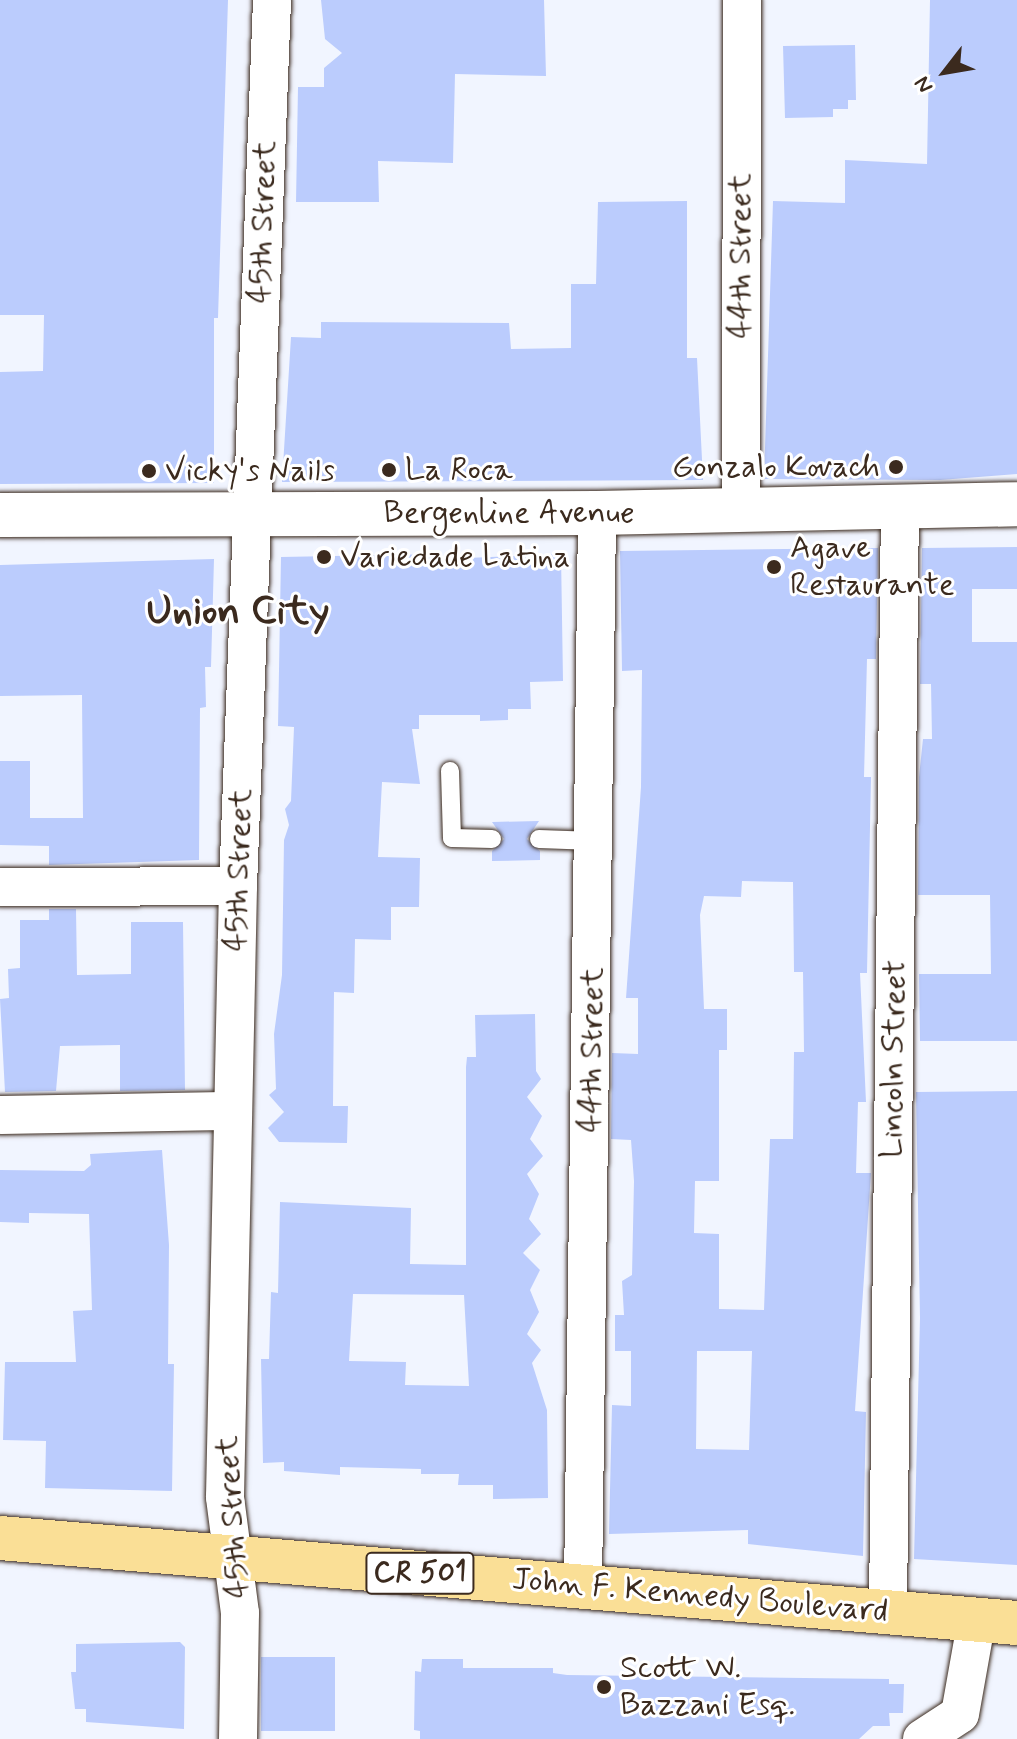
<!DOCTYPE html>
<html>
<head>
<meta charset="utf-8">
<style>
	body { margin:0 }
	#map { position:relative; width:1017px; height:1739px; overflow:hidden; background:#f1f5ff; font-family:Mynerve,sans-serif }
	div>[style] { position:absolute }
	.building>* { inset:0; background:#bbccfd; transform-origin:0 0 }
	.roads { filter:drop-shadow(0 0 2px #3b2a1e) drop-shadow(0 0 2px #3b2a1e) }
	.service>* { height:18px; margin:-9px; padding:0 9px; transform-origin:9px; border-radius:9px; background:#fff }
	.minor>* { height:38px; margin:-19px; padding:0 19px; transform-origin:19px; border-radius:19px; background:#fff }
	.tertiary>* { height:44px; margin:-22px; padding:0 22px; transform-origin:22px; border-radius:22px; background:#fff }
	.primary>* { height:44px; margin:-22px; padding:0 22px; transform-origin:22px; border-radius:22px; background:#fadf96 }
	.dots>* { width:22px; height:22px; translate:-50% -50%; box-sizing:border-box; border:4px solid #fff; border-radius:50% }
	span { translate:-50% -50%; white-space:nowrap; text-align:center; line-height:1.15; -webkit-text-stroke:6px #fff; paint-order:stroke }
	.shield-label span { padding:2px 6px; background:#fff; border:2px solid; border-radius:6px; -webkit-text-stroke-width:0 }
	.shield-label { font-size:30px; color:#3b2a1e; font-weight:700 }
	.street-label { font-size:32px; color:#3b2a1e }
	.poi-label { font-size:32px; color:#3b2a1e }
	.right { translate:-100% -50%; text-align:right }
	.left { translate:0 -50%; text-align:left }
	.district-label { font-size:40px; color:#3b2a1e; font-weight:700 }
	.north { position:absolute; left:905px; top:32px; width:80px; height:80px; -webkit-text-stroke:6px #fff; paint-order:stroke; rotate:239deg; font-size:22px; font-weight:700; line-height:32px; text-align:center; color:#3b2a1e }
	.north::after { content:''; display:block; margin:auto; width:28px; height:36px; background:#3b2a1e; clip-path:polygon(50% 0,100% 100%,50% 72%,0 100%) }
</style>
</head>
<body>
<div id="map">
	<div class="building">
		<i style="clip-path:polygon(0 0,228px 0,218px 318px,214px 318px,214px 483px,0 484px,0 372px,43px 371px,44px 315px,0 315px)"></i>
		<i style="clip-path:polygon(321px 0,544px 0,546px 76px,455px 74px,453px 163px,378px 161px,379px 202px,296px 202px,298px 87px,324px 87px,324px 68px,342px 53px,325px 39px)"></i>
		<i style="clip-path:polygon(930px 0,1017px 0,1017px 474px,940px 480px,764px 479px,773px 201px,845px 203px,845px 160px,927px 164px)"></i>
		<i style="clip-path:polygon(855px 45px,856px 100px,848px 100px,848px 109px,833px 109px,833px 117px,785px 118px,783px 46px)"></i>
		<i style="clip-path:polygon(687px 201px,687px 358px,697px 358px,703px 480px,282px 482px,291px 337px,321px 338px,321px 322px,509px 323px,511px 349px,571px 348px,571px 284px,596px 284px,598px 202px)"></i>
		<i style="clip-path:polygon(1017px 547px,1017px 589px,972px 589px,972px 642px,1017px 642px,1017px 1041px,920px 1041px,919px 974px,991px 974px,990px 895px,918px 895px,919px 777px,923px 739px,932px 739px,931px 684px,920px 684px,922px 548px)"></i>
		<i style="clip-path:polygon(evenodd,878px 548px,876px 659px,867px 659px,864px 777px,871px 777px,867px 973px,860px 973px,866px 1102px,858px 1102px,856px 1173px,871px 1173px,855px 1411px,866px 1412px,863px 1556px,748px 1544px,748px 1530px,609px 1534px,612px 1405px,631px 1406px,631px 1351px,615px 1351px,615px 1315px,624px 1315px,622px 1281px,632px 1275px,634px 1181px,631px 1140px,611px 1139px,612px 1053px,638px 1054px,638px 998px,626px 998px,641px 787px,642px 670px,622px 671px,620px 551px,878px 548px,742px 881px,793px 882px,794px 972px,803px 972px,804px 1052px,794px 1052px,793px 1139px,770px 1139px,764px 1310px,719px 1309px,719px 1234px,694px 1233px,695px 1181px,719px 1181px,719px 1050px,727px 1050px,727px 1009px,704px 1009px,700px 915px,704px 896px,741px 897px,742px 881px,878px 548px,697px 1351px,752px 1351px,749px 1450px,696px 1449px,697px 1351px)"></i>
		<i style="clip-path:polygon(441px 554px,441px 559px,561px 554px,563px 681px,530px 682px,531px 709px,508px 709px,508px 720px,480px 721px,480px 715px,419px 715px,419px 729px,412px 729px,420px 784px,382px 782px,378px 857px,420px 858px,419px 907px,391px 907px,391px 940px,355px 939px,354px 993px,334px 992px,333px 1106px,348px 1106px,347px 1143px,279px 1142px,268px 1128px,284px 1112px,269px 1095px,276px 1089px,274px 1034px,282px 975px,284px 840px,289px 825px,285px 809px,291px 801px,294px 727px,278px 726px,281px 557px)"></i>
		<i style="clip-path:polygon(214px 559px,211px 667px,205px 667px,206px 707px,200px 708px,199px 860px,49px 865px,49px 846px,0 845px,0 761px,30px 761px,30px 818px,83px 818px,82px 695px,0 696px,0 565px)"></i>
		<i style="clip-path:polygon(539px 821px,527px 839px,540px 851px,540px 860px,492px 861px,492px 851px,504px 839px,492px 822px)"></i>
		<i style="clip-path:polygon(49px 909px,76px 909px,77px 975px,131px 974px,131px 922px,183px 922px,185px 1090px,120px 1091px,120px 1045px,60px 1046px,56px 1091px,5px 1092px,0 999px,9px 998px,8px 969px,20px 968px,20px 920px,49px 920px)"></i>
		<i style="clip-path:polygon(evenodd,535px 1014px,536px 1071px,541px 1079px,527px 1097px,542px 1116px,530px 1139px,543px 1156px,527px 1174px,539px 1194px,529px 1219px,541px 1234px,523px 1253px,540px 1270px,530px 1290px,539px 1312px,527px 1334px,541px 1350px,532px 1363px,547px 1410px,548px 1498px,493px 1499px,493px 1485px,458px 1485px,459px 1474px,421px 1474px,421px 1469px,340px 1467px,340px 1475px,284px 1471px,284px 1462px,263px 1463px,261px 1359px,269px 1359px,271px 1292px,278px 1293px,280px 1202px,411px 1208px,410px 1264px,466px 1265px,466px 1067px,467px 1057px,476px 1057px,475px 1015px,535px 1014px,353px 1294px,464px 1295px,469px 1386px,405px 1385px,406px 1362px,349px 1361px,353px 1294px)"></i>
		<i style="clip-path:polygon(1017px 1091px,1017px 1565px,914px 1559px,920px 1318px,916px 1092px)"></i>
		<i style="clip-path:polygon(162px 1150px,169px 1245px,168px 1364px,174px 1364px,172px 1491px,45px 1488px,46px 1441px,3px 1440px,5px 1362px,76px 1362px,73px 1311px,92px 1310px,89px 1214px,29px 1213px,29px 1223px,0 1222px,0 1170px,84px 1171px,91px 1165px,90px 1154px)"></i>
		<i style="clip-path:polygon(180px 1642px,185px 1647px,184px 1729px,86px 1722px,86px 1709px,75px 1709px,71px 1672px,76px 1672px,76px 1644px)"></i>
		<i style="left:261px;top:1657px;width:74px;height:74px"></i>
		<i style="clip-path:polygon(422px 1659px,463px 1659px,463px 1668px,553px 1668px,553px 1673px,567px 1675px,889px 1679px,889px 1684px,904px 1684px,903px 1713px,889px 1713px,890px 1726px,873px 1726px,859px 1739px,420px 1739px,420px 1731px,414px 1730px,415px 1671px,421px 1672px)"></i>
	</div>
	<div class="roads">
		<div class="service">
			<i style="left:450px;top:771px;width:67px;rotate:88.3deg"></i>
			<i style="left:452px;top:838px;width:40px;rotate:1.4deg"></i>
			<i style="left:539px;top:839px;width:56px;rotate:2deg"></i>
		</div>
		<div class="minor">
			<i style="left:741px;top:511px;width:511px;rotate:-89.89deg"></i>
			<i style="left:0;top:887px;width:238px;rotate:-0.2deg"></i>
			<i style="left:0;top:1115px;width:233px;rotate:-1deg"></i>
			<i style="left:583px;top:1587px;width:1074px;rotate:-89.25deg"></i>
			<i style="left:888px;top:1611px;width:1104px;rotate:-89.38deg"></i>
			<i style="left:238px;top:1739px;width:126px;rotate:-89.1deg"></i>
			<i style="left:240px;top:1613px;width:117px;rotate:-97.4deg"></i>
			<i style="left:225px;top:1497px;width:611px;rotate:-88.78deg"></i>
			<i style="left:238px;top:886px;width:887px;rotate:-87.8deg"></i>
			<i style="left:922px;top:1739px;width:45px;rotate:-33.3deg"></i>
			<i style="left:960px;top:1714px;width:97px;rotate:-79.9deg"></i>
		</div>
		<div class="tertiary">
			<i style="left:0;top:515px;width:597px;rotate:-0.19deg"></i>
			<i style="left:597px;top:513px;width:420px;rotate:-1.2deg"></i>
		</div>
		<div class="primary">
			<i style="left:0;top:1538px;width:1021px;rotate:4.78deg"></i>
		</div>
	</div>
	<div class="dots">
		<i style="left:896px;top:467px;background:#3b2a1e"></i>
		<i style="left:389px;top:470px;background:#3b2a1e"></i>
		<i style="left:149px;top:471px;background:#3b2a1e"></i>
		<i style="left:324px;top:557px;background:#3b2a1e"></i>
		<i style="left:774px;top:567px;background:#3b2a1e"></i>
		<i style="left:604px;top:1687px;background:#3b2a1e"></i>
	</div>
	<div class="shield-label">
		<span style="left:420px;top:1573px">CR 501</span>
	</div>
	<div class="street-label">
		<span style="left:263px;top:222px;rotate:-88deg">45th Street</span>
		<span style="left:741px;top:256px;rotate:-90deg">44th Street</span>
		<span style="left:509px;top:513px">Bergenline Avenue</span>
		<span style="left:239px;top:870px;rotate:-88deg">45th Street</span>
		<span style="left:592px;top:1050px;rotate:-89deg">44th Street</span>
		<span style="left:894px;top:1059px;rotate:-89deg">Lincoln Street</span>
		<span style="left:233px;top:1517px;rotate:-94deg">45th Street</span>
		<span style="left:700px;top:1596px;rotate:5deg">John F. Kennedy Boulevard</span>
	</div>
	<div class="poi-label">
		<span class="right" style="left:880px;top:467px">Gonzalo Kovach</span>
		<span class="left" style="left:405px;top:470px">La Roca</span>
		<span class="left" style="left:165px;top:471px">Vicky's Nails</span>
		<span class="left" style="left:790px;top:567px">Agave<br>Restaurante</span>
		<span class="left" style="left:340px;top:557px">Variedade Latina</span>
		<span class="left" style="left:620px;top:1687px">Scott W.<br>Bazzani Esq.</span>
	</div>
	<div class="district-label">
		<span style="left:238px;top:612px">Union City</span>
	</div>
	<div class="north">N</div>
</div>
</body>
</html>
